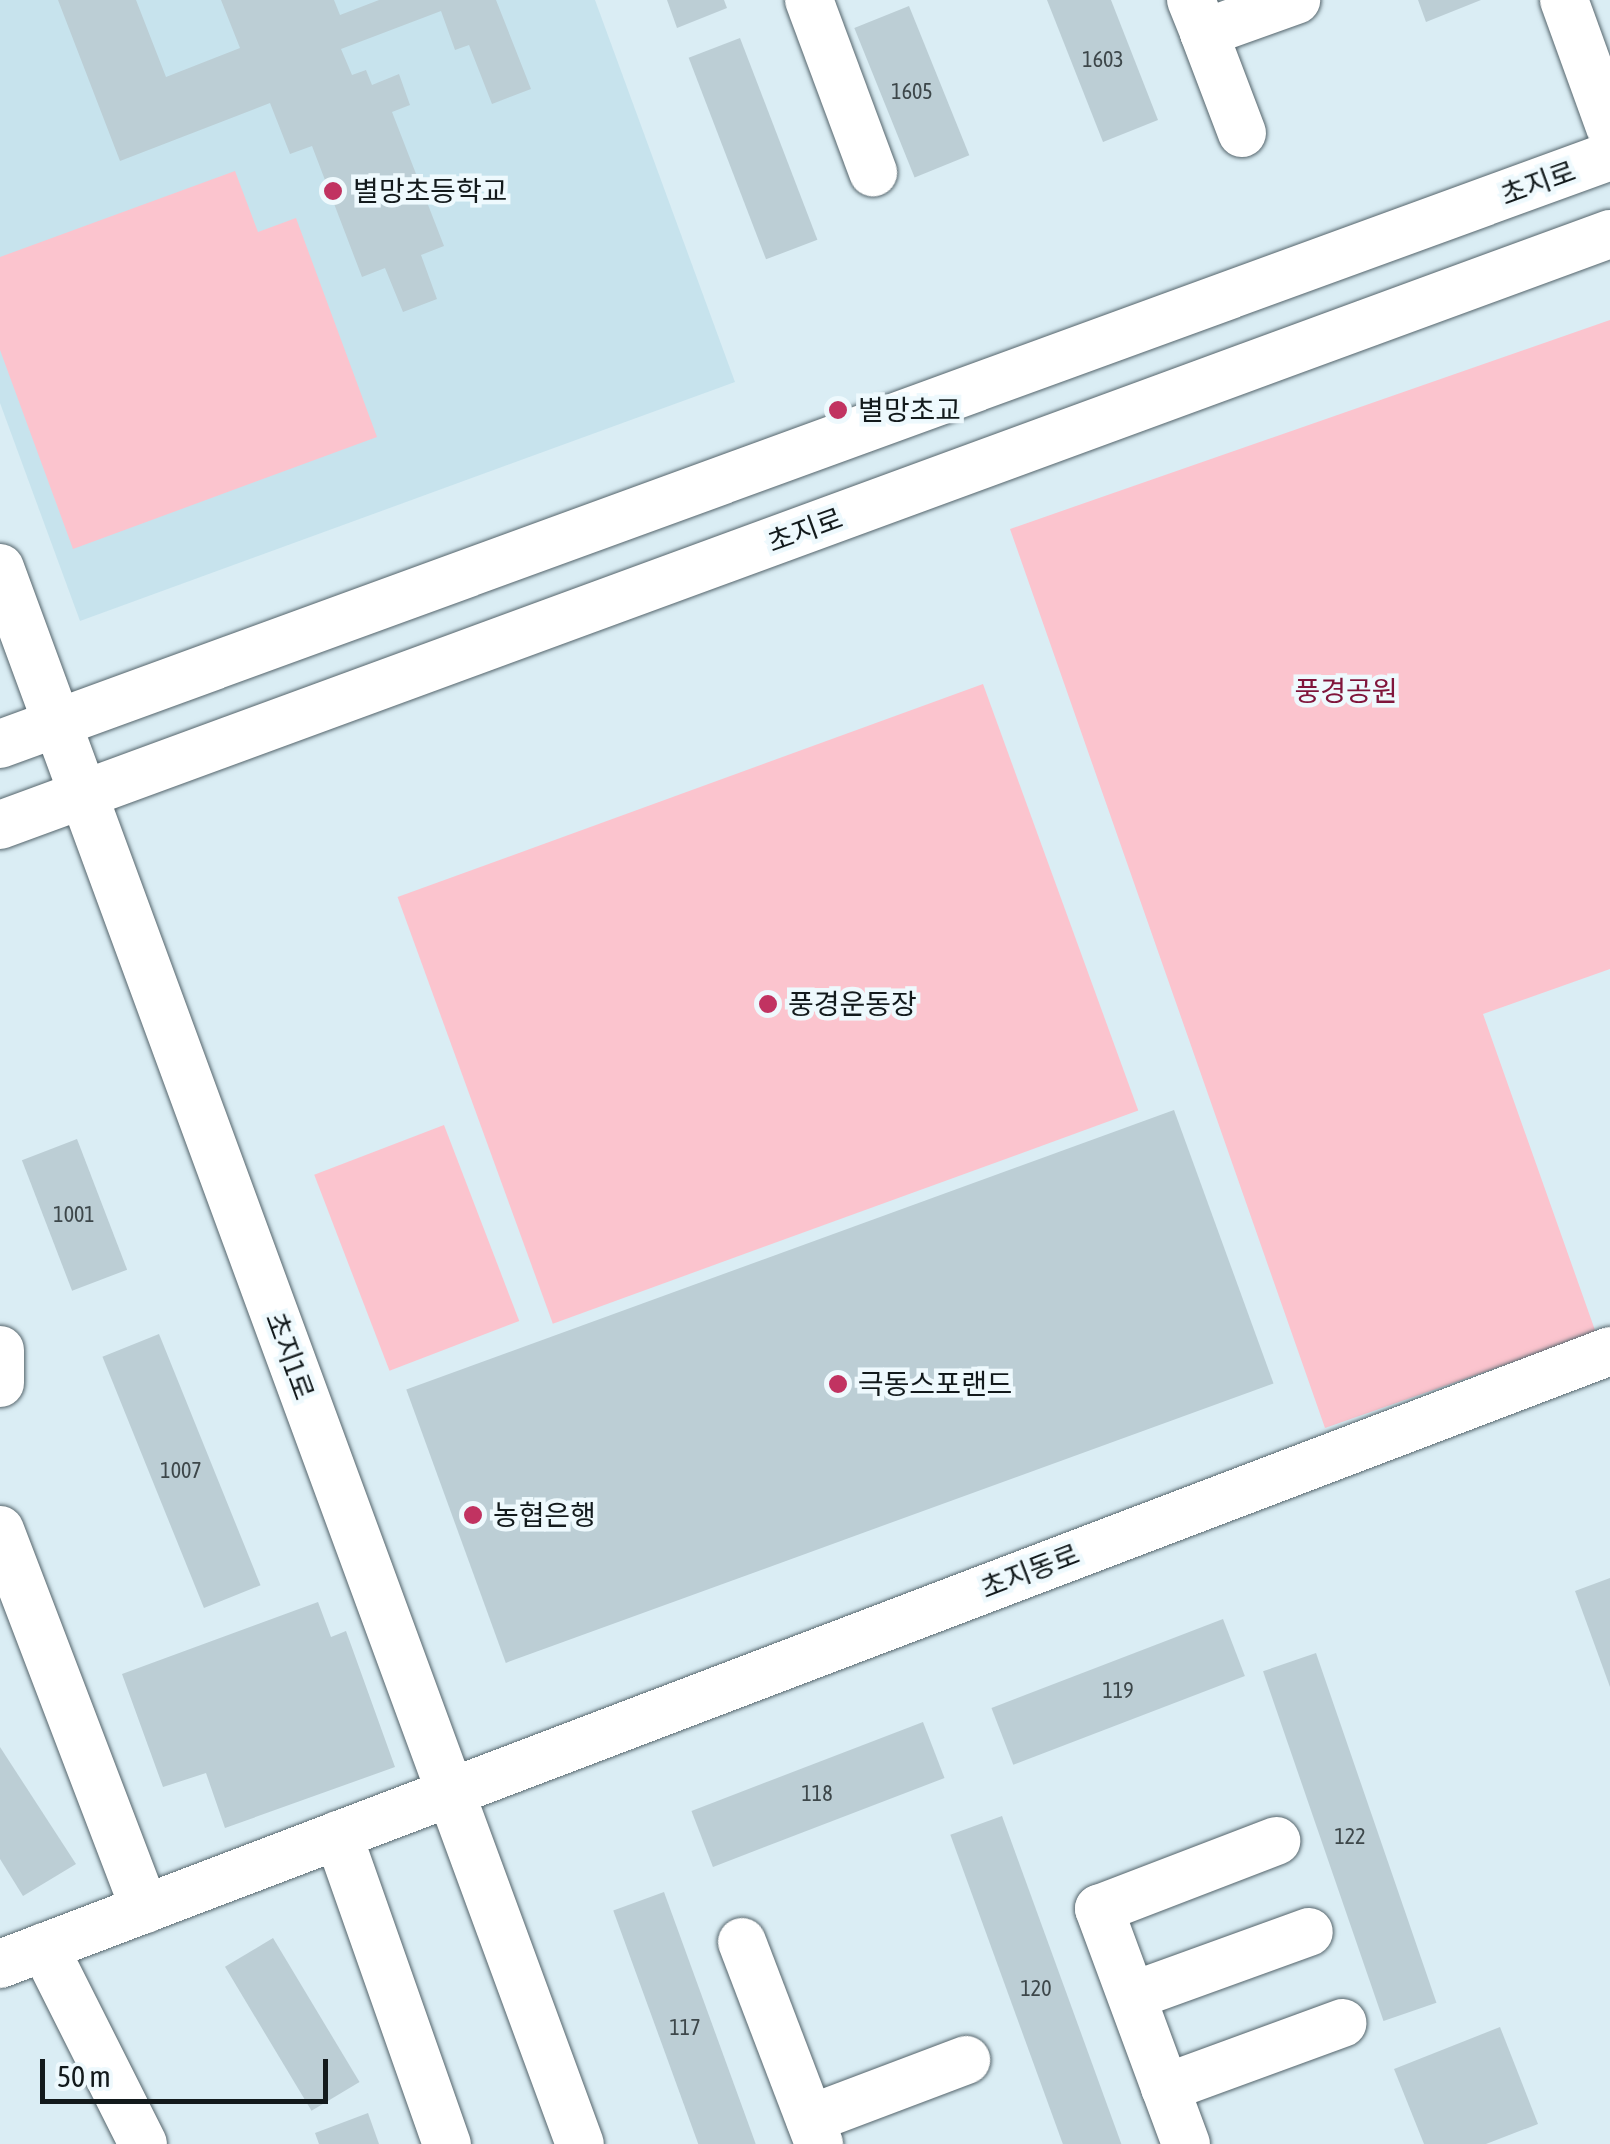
<!DOCTYPE html>
<html>
<head>
<meta charset="utf-8">
<style>
	body { margin:0 }
	#map { position:relative; width:1610px; height:2144px; overflow:hidden; background:#daedf4; font-family:"Asap Condensed","Noto Sans KR",sans-serif }
	div>[style] { position:absolute }
	.built>* { inset:0; background:#c7e3ed }
	.green>* { inset:0; background:#fbc4ce; transform-origin:0 0 }
	.building>* { inset:0; background:#bcced5; transform-origin:0 0 }
	.roads { filter:drop-shadow(0 0 2px #55656c) drop-shadow(0 0 2px #55656c) }
	.minor>* { height:48px; margin:-24px; padding:0 24px; transform-origin:24px; border-radius:24px; background:#fff }
	.dots>* { width:28px; height:28px; translate:-50% -50%; box-sizing:border-box; border:5px solid #eef9fd; border-radius:50% }
	span { translate:-50% -50%; white-space:nowrap; text-align:center; line-height:1.15; -webkit-text-stroke:9px #eef9fd; paint-order:stroke }
	.number-label { font-size:22px; color:#3d474a }
	.number-label span { -webkit-text-stroke-width:0 }
	.street-label { font-size:28px; color:#131a1c }
	.poi-label { font-size:28px; color:#131a1c }
	.left { translate:0 -50%; text-align:left }
	.park-label { font-size:28px; color:#80153b }
	.scale { position:absolute; left:40px; top:2059px; width:288px; height:45px; box-sizing:border-box; border:5px solid #131a1c; border-top:0; padding-left:12px; font-size:30px; line-height:35px; white-space:nowrap; color:#131a1c; -webkit-text-stroke:8px #eef9fd; paint-order:stroke }
</style>
</head>
<body>
<div id="map">
	<div class="built">
		<i style="clip-path:polygon(0 0,595px 0,735px 382px,80px 621px,0 403px)"></i>
	</div>
	<div class="green">
		<i style="clip-path:polygon(235px 171px,258px 232px,296px 218px,377px 437px,73px 549px,0 350px,0 257px)"></i>
		<i style="clip-path:polygon(1610px 320px,1610px 969px,1483px 1014px,1596px 1333px,1325px 1428px,1010px 529px)"></i>
		<i style="left:983px;top:684px;width:454px;height:623px;rotate:70deg"></i>
		<i style="left:444px;top:1125px;width:210px;height:139px;rotate:69deg"></i>
	</div>
	<div class="building">
		<i style="clip-path:polygon(58px 0,136px 0,166px 77px,240px 48px,221px 0,334px 0,340px 15px,379px 0,496px 0,531px 89px,492px 104px,469px 45px,455px 50px,441px 11px,341px 49px,352px 75px,366px 70px,372px 85px,399px 74px,410px 105px,392px 112px,444px 246px,421px 255px,437px 299px,403px 312px,385px 268px,362px 277px,312px 146px,290px 154px,270px 103px,120px 161px)"></i>
		<i style="clip-path:polygon(667px 0,724px 0,727px 8px,677px 28px)"></i>
		<i style="clip-path:polygon(1047px 0,1111px 0,1158px 120px,1103px 142px)"></i>
		<i style="clip-path:polygon(1418px 0,1481px 0,1426px 22px)"></i>
		<i style="left:909px;top:6px;width:161px;height:59px;rotate:68deg"></i>
		<i style="left:740px;top:38px;width:216px;height:55px;rotate:69deg"></i>
		<i style="left:1174px;top:1110px;width:291px;height:817px;rotate:70deg"></i>
		<i style="left:77px;top:1139px;width:140px;height:59px;rotate:69deg"></i>
		<i style="left:159px;top:1334px;width:271px;height:61px;rotate:68deg"></i>
		<i style="clip-path:polygon(1610px 1578px,1610px 1687px,1575px 1591px)"></i>
		<i style="clip-path:polygon(318px 1602px,331px 1637px,346px 1631px,395px 1767px,225px 1828px,206px 1773px,163px 1787px,122px 1674px)"></i>
		<i style="left:1223px;top:1619px;width:61px;height:248px;rotate:69deg"></i>
		<i style="left:1316px;top:1653px;width:370px;height:56px;rotate:71deg"></i>
		<i style="left:923px;top:1722px;width:60px;height:248px;rotate:69deg"></i>
		<i style="clip-path:polygon(0 1747px,76px 1864px,23px 1896px,0 1859px)"></i>
		<i style="left:1002px;top:1816px;width:349px;height:55px;rotate:70deg"></i>
		<i style="left:664px;top:1892px;width:268px;height:54px;rotate:70deg"></i>
		<i style="left:273px;top:1938px;width:168px;height:56px;rotate:59deg"></i>
		<i style="clip-path:polygon(1500px 2027px,1538px 2124px,1486px 2144px,1424px 2144px,1394px 2069px)"></i>
		<i style="clip-path:polygon(368px 2113px,379px 2144px,319px 2144px,315px 2133px)"></i>
	</div>
	<div class="roads">
		<div class="minor">
			<i style="left:809px;top:0;width:184px;rotate:69.6deg"></i>
			<i style="left:1191px;top:0;width:35px;rotate:68deg"></i>
			<i style="left:1204px;top:33px;width:98px;rotate:-19.7deg"></i>
			<i style="left:1564px;top:0;width:135px;rotate:70.1deg"></i>
			<i style="left:1204px;top:33px;width:107px;rotate:69.2deg"></i>
			<i style="left:0;top:568px;width:1679px;rotate:69.8deg"></i>
			<i style="left:0;top:744px;width:1714px;rotate:-20.06deg"></i>
			<i style="left:0;top:825px;width:1715px;rotate:-20.16deg"></i>
			<i style="left:0;top:1350px;width:33px;rotate:90deg"></i>
			<i style="left:0;top:1530px;width:406px;rotate:69.1deg"></i>
			<i style="left:338px;top:1835px;width:328px;rotate:70.6deg"></i>
			<i style="left:742px;top:1942px;width:216px;rotate:69.1deg"></i>
			<i style="left:44px;top:1947px;width:220px;rotate:63.3deg"></i>
			<i style="left:0;top:1964px;width:1723px;rotate:-20.84deg"></i>
			<i style="left:1132px;top:1996px;width:188px;rotate:-19.9deg"></i>
			<i style="left:1165px;top:2088px;width:189px;rotate:-20.1deg"></i>
			<i style="left:810px;top:2119px;width:167px;rotate:-20.7deg"></i>
			<i style="left:1186px;top:2144px;width:251px;rotate:-110.3deg"></i>
			<i style="left:1099px;top:1909px;width:190px;rotate:-21deg"></i>
		</div>
	</div>
	<div class="dots">
		<i style="left:333px;top:191px;background:#c13361"></i>
		<i style="left:838px;top:410px;background:#c13361"></i>
		<i style="left:768px;top:1004px;background:#c13361"></i>
		<i style="left:838px;top:1384px;background:#c13361"></i>
		<i style="left:473px;top:1515px;background:#c13361"></i>
	</div>
	<div class="number-label">
		<span style="left:1103px;top:60px">1603</span>
		<span style="left:912px;top:92px">1605</span>
		<span style="left:74px;top:1215px">1001</span>
		<span style="left:181px;top:1471px">1007</span>
		<span style="left:1118px;top:1691px">119</span>
		<span style="left:817px;top:1794px">118</span>
		<span style="left:1350px;top:1837px">122</span>
		<span style="left:1036px;top:1989px">120</span>
		<span style="left:685px;top:2028px">117</span>
	</div>
	<div class="street-label">
		<span style="left:1538px;top:183px;rotate:-20deg">초지로</span>
		<span style="left:805px;top:530px;rotate:-20deg">초지로</span>
		<span style="left:290px;top:1356px;rotate:70deg">초지1로</span>
		<span style="left:1030px;top:1571px;rotate:-21deg">초지동로</span>
	</div>
	<div class="poi-label">
		<span class="left" style="left:353px;top:191px">별망초등학교</span>
		<span class="left" style="left:858px;top:410px">별망초교</span>
		<span class="left" style="left:788px;top:1004px">풍경운동장</span>
		<span class="left" style="left:858px;top:1384px">극동스포랜드</span>
		<span class="left" style="left:493px;top:1515px">농협은행</span>
	</div>
	<div class="park-label">
		<span style="left:1346px;top:691px">풍경공원</span>
	</div>
	<div class="scale">50 m</div>
</div>
</body>
</html>
